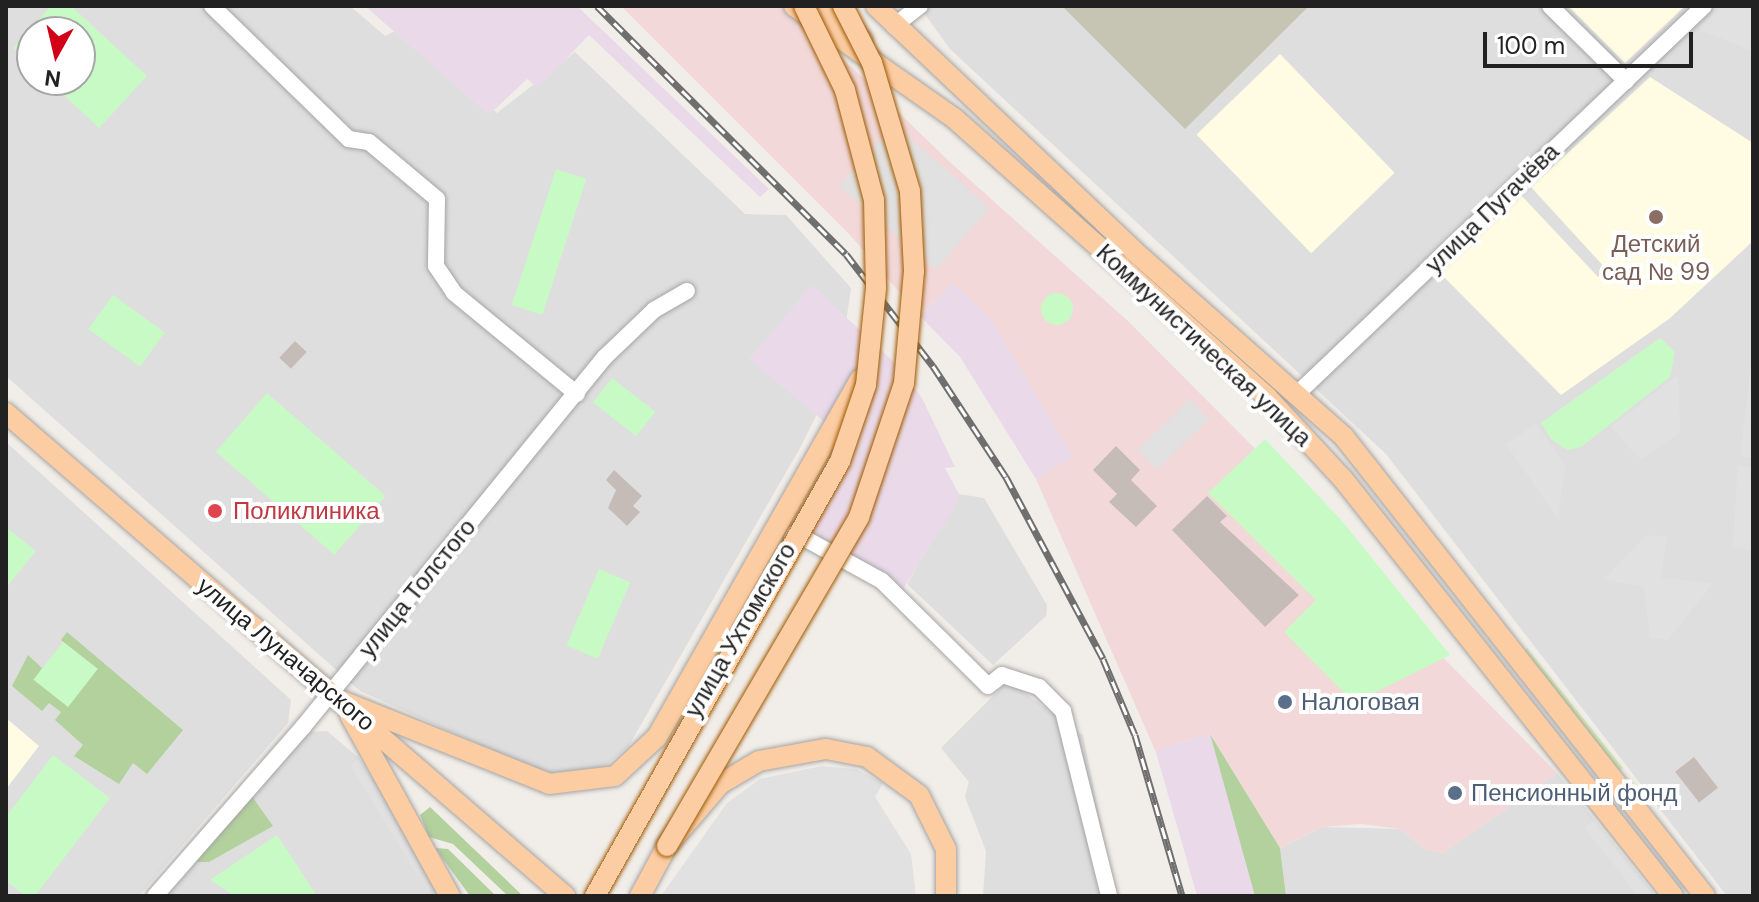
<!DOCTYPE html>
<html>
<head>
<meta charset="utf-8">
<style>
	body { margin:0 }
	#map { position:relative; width:1759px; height:902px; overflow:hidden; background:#f1ede8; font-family:"DM Sans",sans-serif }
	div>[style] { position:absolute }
	.residential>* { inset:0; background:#dfdede }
	.commercial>* { inset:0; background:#f2d8d9 }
	.industrial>* { inset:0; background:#eadae9; transform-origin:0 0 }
	.education>* { inset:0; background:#fffce3; transform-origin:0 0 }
	.construction>* { inset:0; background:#c6c4b3 }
	.grass>* { inset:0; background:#d3ebaf }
	.forest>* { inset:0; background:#b2d19d }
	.park>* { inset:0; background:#c8fac6; transform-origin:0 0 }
	.round { border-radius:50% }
	.parking>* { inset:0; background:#e1e1e1; transform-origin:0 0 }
	.building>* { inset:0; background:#c6bcb7; transform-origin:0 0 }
	.roads { filter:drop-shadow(0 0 2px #a5a5a5) drop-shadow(0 0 2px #a5a5a5) }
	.minor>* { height:16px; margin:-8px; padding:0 8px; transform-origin:8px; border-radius:8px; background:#fff }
	.major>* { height:20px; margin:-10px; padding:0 10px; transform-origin:10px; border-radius:10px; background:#fccca2 }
	.rail>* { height:7px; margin-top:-3.5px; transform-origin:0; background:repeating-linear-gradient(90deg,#fff 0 12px,#6f6f6f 0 24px); box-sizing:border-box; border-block:2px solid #6f6f6f }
	.bridges { filter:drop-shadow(0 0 2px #9e5900) drop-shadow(0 0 2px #9e5900) }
	.major-bridge>* { height:20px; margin:-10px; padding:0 10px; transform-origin:10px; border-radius:10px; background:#fccca2 }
	.dots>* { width:22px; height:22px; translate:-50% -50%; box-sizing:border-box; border:4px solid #fff; border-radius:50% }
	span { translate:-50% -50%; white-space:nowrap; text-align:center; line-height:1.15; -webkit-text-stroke:8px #fff; paint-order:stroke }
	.street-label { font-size:24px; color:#212121 }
	.education-label { font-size:24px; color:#785e54 }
	.health-label { font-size:24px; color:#be3a42 }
	.left { translate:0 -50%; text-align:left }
	.service-label { font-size:24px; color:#4e5e75 }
	.frame { position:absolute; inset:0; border:8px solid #212121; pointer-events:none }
	.north { position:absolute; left:16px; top:16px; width:80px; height:80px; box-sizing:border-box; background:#fff; border:2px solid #a6a6a6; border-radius:50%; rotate:188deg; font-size:22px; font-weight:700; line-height:32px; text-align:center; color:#212121 }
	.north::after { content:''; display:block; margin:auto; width:28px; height:36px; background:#d20016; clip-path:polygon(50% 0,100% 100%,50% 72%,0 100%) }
	.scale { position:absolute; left:1483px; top:32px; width:210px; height:36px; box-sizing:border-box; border:4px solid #212121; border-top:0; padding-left:10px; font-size:24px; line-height:28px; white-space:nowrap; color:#212121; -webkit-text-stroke:6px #fff; paint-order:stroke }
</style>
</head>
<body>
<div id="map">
	<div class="residential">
		<i style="clip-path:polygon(evenodd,6px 6px,350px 6px,385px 36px,408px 24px,497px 113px,575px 52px,745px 214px,786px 215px,851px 288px,839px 370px,800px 448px,628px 747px,605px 766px,545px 774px,360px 691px,6px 376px,6px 6px,32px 32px,80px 32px,80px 80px,32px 80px,32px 32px)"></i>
		<i style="clip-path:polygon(919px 6px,1753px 6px,1753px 896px,1727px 896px,1386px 454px,950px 49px)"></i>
		<i style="clip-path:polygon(6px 442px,291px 700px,288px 723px,139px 896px,6px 896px)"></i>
		<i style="clip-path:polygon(959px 494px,984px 498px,1047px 605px,1046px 616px,993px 665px,907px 584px)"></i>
		<i style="clip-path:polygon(1008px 681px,1083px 735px,1116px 896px,983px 896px,986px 851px,965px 797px,969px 782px,941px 748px)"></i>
		<i style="clip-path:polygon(327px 731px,359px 758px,444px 896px,163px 896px,308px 732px)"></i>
		<i style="clip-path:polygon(1557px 773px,1656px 896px,1286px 896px,1280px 848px,1322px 827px,1401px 829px,1424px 849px,1443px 853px)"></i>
	</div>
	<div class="commercial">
		<i style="clip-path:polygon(621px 6px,788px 6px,952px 164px,1129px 322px,1304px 498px,1406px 620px,1557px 773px,1443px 853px,1424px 849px,1401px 829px,1361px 824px,1322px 827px,1280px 848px,1210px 734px,1155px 750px,1036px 479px,1072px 457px,953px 283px,920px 316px,850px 235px)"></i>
	</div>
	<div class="industrial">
		<i style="clip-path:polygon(365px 6px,577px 6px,769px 189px,760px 197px,589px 35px,538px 88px,527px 79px,489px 115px)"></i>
		<i style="clip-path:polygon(953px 283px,991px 319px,1073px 457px,1036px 479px,960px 357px,920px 316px)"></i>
		<i style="clip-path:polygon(812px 285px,896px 364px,922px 398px,955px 467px,945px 468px,959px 494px,953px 510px,903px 589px,808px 530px,846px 448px,827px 424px,749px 359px)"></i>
		<i style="left:1210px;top:734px;width:168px;height:57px;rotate:74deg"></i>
	</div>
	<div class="education">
		<i style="clip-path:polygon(1568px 6px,1685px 6px,1625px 63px)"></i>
		<i style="left:1280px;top:54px;width:165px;height:116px;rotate:46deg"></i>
		<i style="clip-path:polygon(1650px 77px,1753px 143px,1753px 241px,1669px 319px,1561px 395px,1440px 273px,1520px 194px,1598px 277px,1607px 270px,1531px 187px)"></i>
		<i style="clip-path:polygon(6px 718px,39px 746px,6px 789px)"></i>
	</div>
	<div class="construction">
		<i style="clip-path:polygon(1062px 6px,1309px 6px,1185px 129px)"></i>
	</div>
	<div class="grass">
		<i style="clip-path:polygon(1527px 648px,1623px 768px,1609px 781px,1515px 659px)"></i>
	</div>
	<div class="forest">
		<i style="clip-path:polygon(67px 632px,183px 730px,147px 774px,133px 763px,119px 784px,74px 756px,83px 745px,55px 720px,61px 712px,49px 703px,42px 711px,12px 686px,28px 655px,42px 668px,34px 680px,98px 669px,61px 640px)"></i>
		<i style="clip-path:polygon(1210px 734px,1280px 848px,1286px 896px,1255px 896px)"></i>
		<i style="clip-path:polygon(251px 795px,273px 826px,209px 862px,193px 862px)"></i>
		<i style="clip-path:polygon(430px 807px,523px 896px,508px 896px,453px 844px,429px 837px,420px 815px)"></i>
		<i style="clip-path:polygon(435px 848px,448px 849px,496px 896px,470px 896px)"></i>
	</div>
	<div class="park">
		<i style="clip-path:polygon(51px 6px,71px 6px,147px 76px,99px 128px,48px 80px,80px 80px,80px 32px,32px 32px,32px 66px,13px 48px)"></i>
		<i style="left:556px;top:169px;width:32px;height:143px;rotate:18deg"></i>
		<i class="round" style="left:1041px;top:293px;width:32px;height:32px"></i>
		<i style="left:113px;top:295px;width:64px;height:42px;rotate:36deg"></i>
		<i style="clip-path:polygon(1660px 338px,1675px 352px,1670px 377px,1581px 447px,1567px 450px,1551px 439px,1541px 423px)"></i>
		<i style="left:612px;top:378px;width:55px;height:31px;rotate:38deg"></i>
		<i style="left:267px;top:393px;width:157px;height:78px;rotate:41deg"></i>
		<i style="clip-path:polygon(1265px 439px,1342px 521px,1450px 655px,1354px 703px,1284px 632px,1316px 600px,1208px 493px)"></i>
		<i style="clip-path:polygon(7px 528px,36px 551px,6px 588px,6px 529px)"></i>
		<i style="left:599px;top:569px;width:34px;height:83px;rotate:23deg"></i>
		<i style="left:63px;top:642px;width:44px;height:48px;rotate:38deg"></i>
		<i style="clip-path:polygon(53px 755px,110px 798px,35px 896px,26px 896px,6px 881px,6px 817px)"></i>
		<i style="clip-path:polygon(277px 835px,317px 896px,235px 896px,210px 880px)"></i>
	</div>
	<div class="parking">
		<i style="clip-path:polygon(1721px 6px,1753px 6px,1753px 51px,1698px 29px)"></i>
		<i style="left:893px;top:124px;width:128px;height:82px;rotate:41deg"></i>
		<i style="clip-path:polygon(1752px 359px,1753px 360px,1753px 458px,1740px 456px)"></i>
		<i style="clip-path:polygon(1678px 375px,1680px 432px,1641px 460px,1611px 427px)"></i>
		<i style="left:1190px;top:399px;width:28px;height:73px;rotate:46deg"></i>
		<i style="clip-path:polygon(1536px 424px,1565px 465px,1558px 519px,1506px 444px)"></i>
		<i style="clip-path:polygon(1738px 466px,1753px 468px,1753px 551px,1733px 546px)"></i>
		<i style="clip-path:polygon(1647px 535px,1667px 537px,1661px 578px,1713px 583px,1668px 640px,1650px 638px,1644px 587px,1604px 579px)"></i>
		<i style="clip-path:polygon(359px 758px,395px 812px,439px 886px,427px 891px,351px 766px)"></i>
		<i style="clip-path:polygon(822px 766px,856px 769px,883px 783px,875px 797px,911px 854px,916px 896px,661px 896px,727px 803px,760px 779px)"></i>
		<i style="left:1595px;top:820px;width:97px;height:13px;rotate:52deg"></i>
	</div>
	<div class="building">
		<i style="left:295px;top:341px;width:16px;height:23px;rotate:43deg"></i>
		<i style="clip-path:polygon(1116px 446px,1140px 470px,1131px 480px,1157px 506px,1136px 527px,1109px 502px,1117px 494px,1093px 470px)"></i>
		<i style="clip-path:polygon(614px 470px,642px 496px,633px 506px,640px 512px,627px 526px,608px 508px,616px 490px,606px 480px)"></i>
		<i style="clip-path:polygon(1207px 496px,1227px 516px,1220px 522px,1299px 595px,1265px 627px,1172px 530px)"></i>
		<i style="left:1694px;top:757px;width:39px;height:24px;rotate:52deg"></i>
	</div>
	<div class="roads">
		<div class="minor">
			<i style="left:212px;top:6px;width:191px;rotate:44.2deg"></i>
			<i style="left:349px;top:139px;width:20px;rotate:9deg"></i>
			<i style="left:369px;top:142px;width:89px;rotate:40deg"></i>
			<i style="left:437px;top:199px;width:67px;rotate:90.9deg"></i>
			<i style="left:436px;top:266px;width:32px;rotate:56deg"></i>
			<i style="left:454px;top:293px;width:159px;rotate:39.4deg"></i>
			<i style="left:1550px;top:6px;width:107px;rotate:44.6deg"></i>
			<i style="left:894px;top:26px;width:33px;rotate:-38deg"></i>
			<i style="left:1297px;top:394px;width:562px;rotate:-43.63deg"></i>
			<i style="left:792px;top:539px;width:7px;rotate:-63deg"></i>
			<i style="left:795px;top:533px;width:99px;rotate:28.9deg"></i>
			<i style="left:882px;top:581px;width:149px;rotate:44.7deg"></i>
			<i style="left:988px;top:686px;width:18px;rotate:-38deg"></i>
			<i style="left:1002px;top:675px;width:39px;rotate:18deg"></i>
			<i style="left:1039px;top:687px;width:34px;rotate:45deg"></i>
			<i style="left:1063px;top:711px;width:191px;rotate:76deg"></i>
			<i style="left:155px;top:896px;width:225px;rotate:-48.8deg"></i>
			<i style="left:303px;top:727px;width:478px;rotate:-50.8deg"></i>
			<i style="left:605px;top:357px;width:68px;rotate:-43.8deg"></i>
			<i style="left:654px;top:310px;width:38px;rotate:-30deg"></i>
		</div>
		<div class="major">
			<i style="left:794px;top:6px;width:195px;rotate:35deg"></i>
			<i style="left:954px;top:118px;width:419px;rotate:41.7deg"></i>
			<i style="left:1267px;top:397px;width:112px;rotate:47.2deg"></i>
			<i style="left:1343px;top:479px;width:532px;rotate:51.64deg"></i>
			<i style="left:814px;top:6px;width:59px;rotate:35.3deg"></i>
			<i style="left:876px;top:6px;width:356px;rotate:43.5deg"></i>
			<i style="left:1134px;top:251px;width:281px;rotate:41.5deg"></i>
			<i style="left:1344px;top:437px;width:584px;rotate:51.82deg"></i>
			<i style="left:6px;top:413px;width:739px;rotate:40.83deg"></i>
			<i style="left:342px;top:701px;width:223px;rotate:21.8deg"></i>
			<i style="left:549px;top:784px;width:66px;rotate:-6.9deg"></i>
			<i style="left:615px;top:776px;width:57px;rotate:-42.9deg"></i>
			<i style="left:657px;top:737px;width:412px;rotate:-60.4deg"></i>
			<i style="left:350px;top:715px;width:207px;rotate:61.1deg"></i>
			<i style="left:640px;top:896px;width:57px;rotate:-61.6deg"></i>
			<i style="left:667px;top:846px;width:82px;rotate:-49.5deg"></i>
			<i style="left:720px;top:784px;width:45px;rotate:-30.5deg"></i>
			<i style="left:759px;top:761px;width:68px;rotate:-10.2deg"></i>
			<i style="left:826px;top:749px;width:42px;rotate:11deg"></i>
			<i style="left:867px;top:757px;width:64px;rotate:36.2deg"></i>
			<i style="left:919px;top:795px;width:60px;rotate:63.4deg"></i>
			<i style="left:946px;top:849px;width:47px;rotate:90deg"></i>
		</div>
	</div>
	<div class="rail">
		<i style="left:597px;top:6px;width:351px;rotate:44.9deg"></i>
		<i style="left:846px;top:254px;width:142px;rotate:52.2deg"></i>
		<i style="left:933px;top:366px;width:133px;rotate:56.7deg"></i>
		<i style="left:1006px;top:477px;width:206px;rotate:61.9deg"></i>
		<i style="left:1103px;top:659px;width:82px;rotate:67.2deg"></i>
		<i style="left:1135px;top:735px;width:168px;rotate:73.7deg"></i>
	</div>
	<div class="bridges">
		<div class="major-bridge">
			<i style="left:667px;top:846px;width:381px;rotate:-59.7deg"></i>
			<i style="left:859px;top:517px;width:141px;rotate:-71.4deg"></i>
			<i style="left:904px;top:383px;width:112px;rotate:-84.9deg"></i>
			<i style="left:914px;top:271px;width:80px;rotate:-92.9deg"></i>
			<i style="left:910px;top:191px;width:134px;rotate:-106.5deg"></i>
			<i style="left:872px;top:63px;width:64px;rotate:-117deg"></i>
			<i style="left:595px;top:896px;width:499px;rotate:-60.6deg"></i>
			<i style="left:840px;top:461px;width:80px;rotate:-71.1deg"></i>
			<i style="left:866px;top:385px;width:98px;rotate:-84.1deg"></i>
			<i style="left:876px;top:288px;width:88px;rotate:-91.3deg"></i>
			<i style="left:874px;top:200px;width:114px;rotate:-104.8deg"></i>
			<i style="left:845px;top:90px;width:93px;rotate:-116deg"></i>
		</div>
	</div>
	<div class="dots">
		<i style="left:1656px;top:217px;background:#8d6e63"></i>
		<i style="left:215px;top:511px;background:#e0444e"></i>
		<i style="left:1285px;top:702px;background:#5c6f8a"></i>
		<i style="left:1455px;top:793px;background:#5c6f8a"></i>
	</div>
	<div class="street-label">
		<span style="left:1492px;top:208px;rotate:-44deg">улица Пугачёва</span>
		<span style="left:1204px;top:345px;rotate:43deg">Коммунистическая улица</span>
		<span style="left:417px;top:588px;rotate:-51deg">улица Толстого</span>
		<span style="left:740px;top:630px;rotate:-60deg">улица Ухтомского</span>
		<span style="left:286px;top:654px;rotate:40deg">улица Луначарского</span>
	</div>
	<div class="education-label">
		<span style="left:1656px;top:258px">Детский<br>сад № 99</span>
	</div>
	<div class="health-label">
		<span class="left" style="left:233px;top:511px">Поликлиника</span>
	</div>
	<div class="service-label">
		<span class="left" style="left:1301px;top:702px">Налоговая</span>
		<span class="left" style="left:1471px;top:793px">Пенсионный фонд</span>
	</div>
	<div class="frame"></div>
	<div class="north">N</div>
	<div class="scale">100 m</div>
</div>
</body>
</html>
